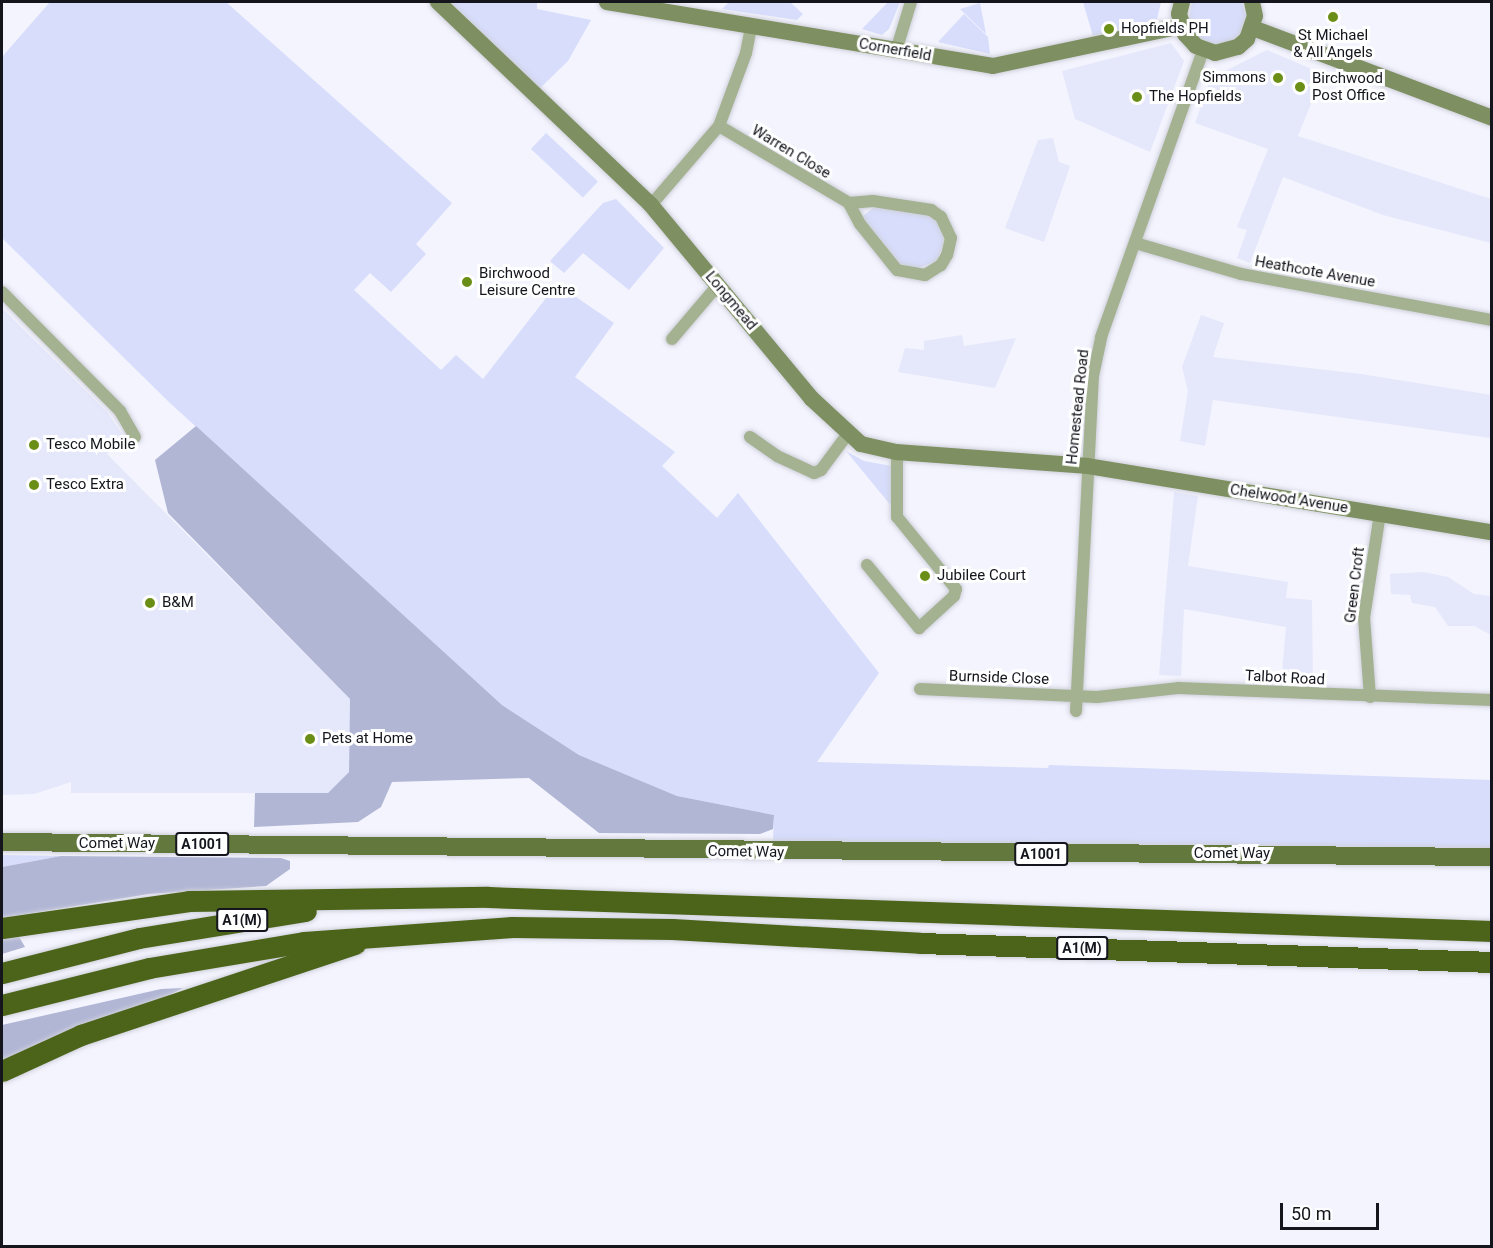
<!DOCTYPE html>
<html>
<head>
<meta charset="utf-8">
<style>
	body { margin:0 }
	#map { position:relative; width:1493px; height:1248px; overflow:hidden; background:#f3f4fe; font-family:Roboto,sans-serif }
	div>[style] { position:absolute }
	.built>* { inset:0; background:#e5e8fb }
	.green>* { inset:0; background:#d7ddfb; transform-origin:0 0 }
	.forest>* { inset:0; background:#b1b6d5 }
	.roads { filter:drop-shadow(0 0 2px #cfd0da) drop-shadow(0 0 2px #cfd0da) }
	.street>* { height:12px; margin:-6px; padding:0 6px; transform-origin:6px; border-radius:6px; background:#a4b292 }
	.secondary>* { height:16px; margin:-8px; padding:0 8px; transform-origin:8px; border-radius:8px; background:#7e9061 }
	.primary>* { height:18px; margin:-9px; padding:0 9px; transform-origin:9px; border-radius:9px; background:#63783d }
	.highway>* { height:21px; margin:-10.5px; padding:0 10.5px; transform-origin:10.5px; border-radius:10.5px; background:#4c6419 }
	.dots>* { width:16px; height:16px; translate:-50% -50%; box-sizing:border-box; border:3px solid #fff; border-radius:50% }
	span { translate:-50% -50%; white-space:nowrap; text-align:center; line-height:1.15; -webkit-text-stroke:6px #fff; paint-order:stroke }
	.shield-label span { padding:2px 4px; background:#fff; border:2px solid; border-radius:4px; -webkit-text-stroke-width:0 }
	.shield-label { font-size:14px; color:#14151d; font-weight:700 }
	.poi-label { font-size:15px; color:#14151d }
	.left { translate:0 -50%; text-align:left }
	.right { translate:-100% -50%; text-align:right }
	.street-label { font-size:15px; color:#14151d }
	.frame { position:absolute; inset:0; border:3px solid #14151d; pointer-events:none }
	.scale { position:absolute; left:1280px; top:1203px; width:99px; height:27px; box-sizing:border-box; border:3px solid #14151d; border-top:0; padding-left:8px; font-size:18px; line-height:21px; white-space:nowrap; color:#14151d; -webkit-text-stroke:4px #fff; paint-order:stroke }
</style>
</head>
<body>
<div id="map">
	<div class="built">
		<i style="clip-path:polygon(1171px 43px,1184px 61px,1150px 152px,1075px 119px,1062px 71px)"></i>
		<i style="clip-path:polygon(1267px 50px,1323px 74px,1298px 136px,1491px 199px,1491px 243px,1383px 215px,1283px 177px,1250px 263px,1237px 258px,1247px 230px,1237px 227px,1268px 149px,1195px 123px,1211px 78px)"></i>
		<i style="clip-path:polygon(1053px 138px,1059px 162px,1070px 166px,1044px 242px,1005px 228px,1038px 140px)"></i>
		<i style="clip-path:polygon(2px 308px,107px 412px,122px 434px,107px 454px,350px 699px,349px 772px,328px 793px,71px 793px,71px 782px,34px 794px,2px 795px)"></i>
		<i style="clip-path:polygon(1201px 315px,1224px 323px,1213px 357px,1361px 374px,1491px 395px,1491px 438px,1213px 400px,1205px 446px,1180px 441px,1188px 391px,1182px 367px)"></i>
		<i style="clip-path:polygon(962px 335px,964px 346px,1016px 338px,995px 388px,898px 372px,905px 348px,924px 350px,924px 341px)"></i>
		<i style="clip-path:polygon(1174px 492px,1198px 496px,1188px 566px,1288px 582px,1286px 598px,1312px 600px,1313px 685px,1281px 682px,1286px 627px,1184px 609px,1181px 676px,1159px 675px)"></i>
		<i style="clip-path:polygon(1423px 572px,1448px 577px,1474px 594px,1491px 596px,1491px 635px,1474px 626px,1448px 626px,1435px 607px,1412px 603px,1410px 595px,1391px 594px,1390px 574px)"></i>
	</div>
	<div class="green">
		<i style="clip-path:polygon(50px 2px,226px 2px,452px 203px,416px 244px,426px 254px,391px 292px,370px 273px,354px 290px,441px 370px,456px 355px,483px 379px,557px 284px,614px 323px,575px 377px,675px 452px,662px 466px,717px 518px,738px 493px,879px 673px,817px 762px,1048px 768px,1049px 765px,1491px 780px,1491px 848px,773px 841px,774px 815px,677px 796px,579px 755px,502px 705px,171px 404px,2px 238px,2px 57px)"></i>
		<i style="clip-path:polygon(451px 2px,537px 2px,537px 9px,591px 20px,568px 61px,538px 90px)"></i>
		<i style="clip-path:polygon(729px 2px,790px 2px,803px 14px,797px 20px,722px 9px)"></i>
		<i style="clip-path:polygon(888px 2px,900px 2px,889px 29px,882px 35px,862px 29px)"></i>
		<i style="clip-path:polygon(1083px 2px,1161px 2px,1157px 19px,1093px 36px)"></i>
		<i style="clip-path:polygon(1192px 2px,1242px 2px,1246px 16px,1240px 33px,1233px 40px,1215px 45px,1198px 37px,1189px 21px)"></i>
		<i style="clip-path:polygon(980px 3px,986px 34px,960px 9px)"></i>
		<i style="clip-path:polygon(964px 14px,988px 37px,990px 54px,938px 42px)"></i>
		<i style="left:546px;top:133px;width:71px;height:22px;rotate:43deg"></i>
		<i style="clip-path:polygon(616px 199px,664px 248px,629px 290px,583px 253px,564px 273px,550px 261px,603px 203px)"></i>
		<i style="clip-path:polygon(873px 208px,924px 212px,936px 219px,945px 240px,937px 261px,915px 269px,894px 261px,865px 222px,863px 216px)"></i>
		<i style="clip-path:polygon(846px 451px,864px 461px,892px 466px,893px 508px)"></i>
		<i style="clip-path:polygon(2px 855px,61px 856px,2px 867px)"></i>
	</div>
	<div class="forest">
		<i style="clip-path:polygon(196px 426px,502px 705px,579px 755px,677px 796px,774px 815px,773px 829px,760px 834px,599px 833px,529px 778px,392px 782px,381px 807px,358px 822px,254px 827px,255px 793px,328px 793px,349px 772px,350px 699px,168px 513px,155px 460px)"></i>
		<i style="clip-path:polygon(61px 856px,281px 858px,290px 861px,290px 869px,266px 886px,149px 894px,2px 918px,2px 867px)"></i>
		<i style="clip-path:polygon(18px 935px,25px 947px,2px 954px,2px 938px)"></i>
		<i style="clip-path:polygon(183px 988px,169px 995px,2px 1060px,2px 1025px,161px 989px)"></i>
	</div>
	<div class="roads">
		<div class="street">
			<i style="left:896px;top:51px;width:51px;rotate:-73deg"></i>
			<i style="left:719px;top:126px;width:151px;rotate:30.6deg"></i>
			<i style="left:849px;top:203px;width:24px;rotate:-5deg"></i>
			<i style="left:873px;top:201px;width:59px;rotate:8.8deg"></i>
			<i style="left:931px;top:210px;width:12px;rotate:35deg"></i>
			<i style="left:941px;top:217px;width:23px;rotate:65deg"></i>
			<i style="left:951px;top:238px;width:17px;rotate:103deg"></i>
			<i style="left:947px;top:255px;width:12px;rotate:121deg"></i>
			<i style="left:941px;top:265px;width:19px;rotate:148deg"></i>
			<i style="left:925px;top:275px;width:28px;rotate:-170deg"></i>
			<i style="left:897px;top:270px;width:59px;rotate:-128.8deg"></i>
			<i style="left:860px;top:224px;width:24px;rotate:-118deg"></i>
			<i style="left:651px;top:205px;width:104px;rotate:-49.3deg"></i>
			<i style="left:719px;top:126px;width:78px;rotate:-69.7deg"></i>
			<i style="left:746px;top:53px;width:26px;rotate:-79deg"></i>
			<i style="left:1135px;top:243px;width:110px;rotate:16.3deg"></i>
			<i style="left:1241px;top:274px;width:255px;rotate:10.4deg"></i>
			<i style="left:2px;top:292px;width:168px;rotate:45.2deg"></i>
			<i style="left:120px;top:411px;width:30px;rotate:60deg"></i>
			<i style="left:672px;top:339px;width:71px;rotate:-49.6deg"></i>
			<i style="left:750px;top:437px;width:33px;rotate:35deg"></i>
			<i style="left:777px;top:456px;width:41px;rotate:24.7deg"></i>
			<i style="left:814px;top:473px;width:8px;rotate:-23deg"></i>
			<i style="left:821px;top:470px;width:44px;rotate:-53.4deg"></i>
			<i style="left:867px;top:565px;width:82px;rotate:50.5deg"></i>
			<i style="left:919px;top:628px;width:47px;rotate:-42.4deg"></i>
			<i style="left:954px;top:596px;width:7px;rotate:-74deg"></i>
			<i style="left:956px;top:589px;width:93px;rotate:-129.3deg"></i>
			<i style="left:897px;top:517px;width:65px;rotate:-90deg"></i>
			<i style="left:920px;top:689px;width:177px;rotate:2.6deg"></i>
			<i style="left:1097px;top:697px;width:81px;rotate:-6.3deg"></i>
			<i style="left:1178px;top:688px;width:314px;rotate:2.2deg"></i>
			<i style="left:1370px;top:697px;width:79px;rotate:-94.3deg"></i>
			<i style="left:1364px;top:618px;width:105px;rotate:-81.3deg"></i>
			<i style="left:1076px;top:711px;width:335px;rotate:-87.1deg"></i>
			<i style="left:1093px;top:376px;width:40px;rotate:-78deg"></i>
			<i style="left:1101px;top:337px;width:305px;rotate:-70.4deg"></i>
		</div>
		<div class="secondary">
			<i style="left:438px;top:2px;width:294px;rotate:43.6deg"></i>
			<i style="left:651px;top:205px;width:251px;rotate:50.3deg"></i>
			<i style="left:811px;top:398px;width:68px;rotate:42.6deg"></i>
			<i style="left:861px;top:444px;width:37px;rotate:13deg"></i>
			<i style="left:897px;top:452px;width:191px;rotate:4.2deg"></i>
			<i style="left:1087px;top:466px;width:410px;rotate:9.3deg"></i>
			<i style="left:607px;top:2px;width:391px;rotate:9.4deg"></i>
			<i style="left:993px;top:66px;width:192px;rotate:-12deg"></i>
			<i style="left:1182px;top:2px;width:12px;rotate:104deg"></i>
			<i style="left:1179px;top:14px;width:21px;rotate:73deg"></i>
			<i style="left:1185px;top:34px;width:16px;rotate:47deg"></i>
			<i style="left:1196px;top:46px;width:20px;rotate:20deg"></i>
			<i style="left:1215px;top:53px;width:24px;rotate:-15deg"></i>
			<i style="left:1238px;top:47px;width:12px;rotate:-42deg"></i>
			<i style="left:1247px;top:39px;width:24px;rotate:-71deg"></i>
			<i style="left:1255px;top:16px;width:14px;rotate:-102deg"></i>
			<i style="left:1253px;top:28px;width:255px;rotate:20.6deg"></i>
		</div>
		<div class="primary">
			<i style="left:2px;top:842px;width:1490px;rotate:0.58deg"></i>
		</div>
		<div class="highway">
			<i style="left:2px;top:928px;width:189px;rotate:-8.2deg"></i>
			<i style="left:189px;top:901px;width:299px;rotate:-0.8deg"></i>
			<i style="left:488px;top:897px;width:1005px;rotate:1.94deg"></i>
			<i style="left:2px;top:973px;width:141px;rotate:-14.3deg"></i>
			<i style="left:139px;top:938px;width:169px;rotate:-9.2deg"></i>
			<i style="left:2px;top:1005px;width:152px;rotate:-14.1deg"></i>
			<i style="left:149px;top:968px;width:157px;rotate:-9.5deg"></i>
			<i style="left:304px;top:942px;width:209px;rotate:-4.1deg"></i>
			<i style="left:512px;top:927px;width:160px;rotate:0.7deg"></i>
			<i style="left:672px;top:929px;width:248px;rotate:3.2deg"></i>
			<i style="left:920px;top:943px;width:572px;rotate:1.9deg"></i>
			<i style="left:2px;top:1071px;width:87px;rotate:-24.5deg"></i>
			<i style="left:81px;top:1035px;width:289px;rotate:-18.4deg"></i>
		</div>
	</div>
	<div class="dots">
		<i style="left:1333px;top:17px;background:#6b8e16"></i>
		<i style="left:1109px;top:29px;background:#6b8e16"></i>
		<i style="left:1278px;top:78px;background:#6b8e16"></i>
		<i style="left:1300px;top:87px;background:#6b8e16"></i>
		<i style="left:1137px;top:97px;background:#6b8e16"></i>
		<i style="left:467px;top:282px;background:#6b8e16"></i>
		<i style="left:34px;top:445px;background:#6b8e16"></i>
		<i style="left:34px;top:485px;background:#6b8e16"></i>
		<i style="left:925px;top:576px;background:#6b8e16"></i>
		<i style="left:150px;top:603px;background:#6b8e16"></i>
		<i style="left:310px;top:739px;background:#6b8e16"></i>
	</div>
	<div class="shield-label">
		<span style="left:202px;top:844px">A1001</span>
		<span style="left:1041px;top:854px">A1001</span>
		<span style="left:242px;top:920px">A1(M)</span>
		<span style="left:1082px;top:948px">A1(M)</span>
	</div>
	<div class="poi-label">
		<span class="left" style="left:1121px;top:29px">Hopfields PH</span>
		<span style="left:1333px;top:44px">St Michael<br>&amp; All Angels</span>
		<span class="right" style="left:1266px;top:78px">Simmons</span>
		<span class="left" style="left:1312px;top:87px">Birchwood<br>Post Office</span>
		<span class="left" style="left:1149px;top:97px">The Hopfields</span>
		<span class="left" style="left:479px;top:282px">Birchwood<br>Leisure Centre</span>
		<span class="left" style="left:46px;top:445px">Tesco Mobile</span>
		<span class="left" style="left:46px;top:485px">Tesco Extra</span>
		<span class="left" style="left:937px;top:576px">Jubilee Court</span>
		<span class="left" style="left:162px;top:603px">B&amp;M</span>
		<span class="left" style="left:322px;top:739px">Pets at Home</span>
	</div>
	<div class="street-label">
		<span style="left:895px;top:50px;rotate:10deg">Cornerfield</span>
		<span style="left:791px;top:152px;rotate:31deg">Warren Close</span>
		<span style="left:1315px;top:272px;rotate:10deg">Heathcote Avenue</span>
		<span style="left:731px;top:301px;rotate:50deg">Longmead</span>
		<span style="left:1078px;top:407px;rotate:-84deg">Homestead Road</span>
		<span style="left:1289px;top:499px;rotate:9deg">Chelwood Avenue</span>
		<span style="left:1355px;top:585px;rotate:-83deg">Green Croft</span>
		<span style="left:999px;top:678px;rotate:2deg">Burnside Close</span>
		<span style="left:1285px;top:678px;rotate:3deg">Talbot Road</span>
		<span style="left:117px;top:844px">Comet Way</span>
		<span style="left:746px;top:852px;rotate:1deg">Comet Way</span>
		<span style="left:1232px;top:854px">Comet Way</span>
	</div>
	<div class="frame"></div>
	<div class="scale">50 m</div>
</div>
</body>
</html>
